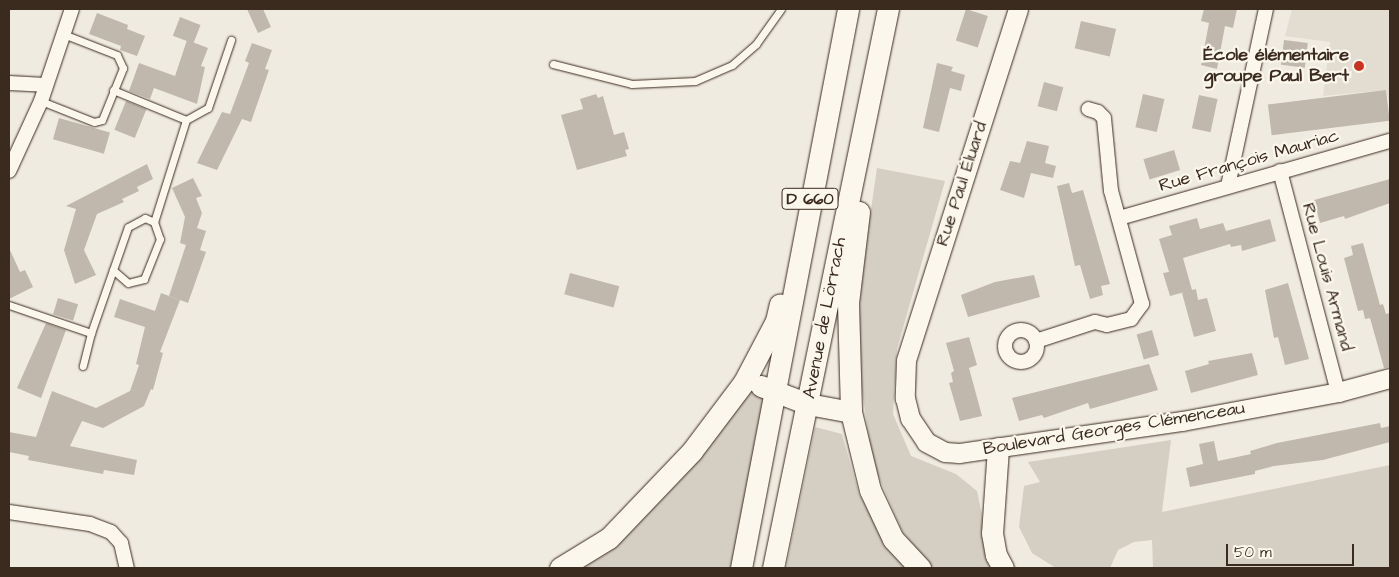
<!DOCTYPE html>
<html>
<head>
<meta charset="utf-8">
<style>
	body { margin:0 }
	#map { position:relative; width:1399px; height:577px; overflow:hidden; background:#f0ebe0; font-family:"Architects Daughter",sans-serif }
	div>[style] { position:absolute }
	.built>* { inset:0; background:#e2dcd1 }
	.green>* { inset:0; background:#d5cec3 }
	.building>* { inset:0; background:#c0b8ad; transform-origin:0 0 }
	.roads { filter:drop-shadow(0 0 1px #3b2a1e) drop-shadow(0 0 1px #3b2a1e) }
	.lane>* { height:7px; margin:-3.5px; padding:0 3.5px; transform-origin:3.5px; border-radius:3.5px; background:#fbf7ec }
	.street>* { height:14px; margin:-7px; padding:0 7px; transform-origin:7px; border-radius:7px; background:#fbf7ec }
	.street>.ring { margin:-7px; padding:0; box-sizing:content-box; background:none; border:14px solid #fbf7ec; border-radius:50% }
	.secondary>* { height:19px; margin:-9.5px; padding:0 9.5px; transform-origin:9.5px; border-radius:9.5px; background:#fbf7ec }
	.primary>* { height:21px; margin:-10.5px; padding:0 10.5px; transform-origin:10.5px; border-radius:10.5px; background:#fbf7ec }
	.dots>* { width:14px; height:14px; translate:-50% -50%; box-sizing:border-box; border:2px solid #fbf7ec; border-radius:50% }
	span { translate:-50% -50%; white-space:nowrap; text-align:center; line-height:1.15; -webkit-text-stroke:4.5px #fbf7ec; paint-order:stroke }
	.shield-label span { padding:1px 4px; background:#fbf7ec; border:1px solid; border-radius:4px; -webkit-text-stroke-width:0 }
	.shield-label { font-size:16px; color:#3b2a1e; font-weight:700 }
	.poi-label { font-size:18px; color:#3b2a1e; font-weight:700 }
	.right { translate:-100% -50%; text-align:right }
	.street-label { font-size:18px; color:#3b2a1e }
	.frame { position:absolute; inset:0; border:10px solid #3b2a1e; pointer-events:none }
	.scale { position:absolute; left:1226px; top:544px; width:128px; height:22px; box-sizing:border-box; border:2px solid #3b2a1e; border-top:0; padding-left:6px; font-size:15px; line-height:18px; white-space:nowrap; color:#3b2a1e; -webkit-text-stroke:4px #fbf7ec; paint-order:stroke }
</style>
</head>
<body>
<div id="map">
	<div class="built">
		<i style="clip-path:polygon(1292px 9px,1390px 9px,1390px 105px,1386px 90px,1323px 96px,1330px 42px,1285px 36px)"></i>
	</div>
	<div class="green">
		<i style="clip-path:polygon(877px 168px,945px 181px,897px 349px,893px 414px,911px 456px,956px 474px,977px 491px,993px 568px,931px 568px,902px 531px,872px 461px,858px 361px,861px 279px)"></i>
		<i style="clip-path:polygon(749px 393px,767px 395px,731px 568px,582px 568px,617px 543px,736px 399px)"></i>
		<i style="clip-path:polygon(815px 427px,842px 434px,859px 494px,889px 549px,907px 568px,786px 568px)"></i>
		<i style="clip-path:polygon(1171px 440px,1162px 512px,1390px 465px,1390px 568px,1153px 568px,1152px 540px,1134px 542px,1118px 550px,1110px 568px,1056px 568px,1032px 553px,1019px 527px,1024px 486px,1040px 482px,1028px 462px)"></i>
	</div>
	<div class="building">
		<i style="clip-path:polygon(247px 9px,263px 9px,271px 27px,258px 33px)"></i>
		<i style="left:966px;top:9px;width:23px;height:33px;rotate:18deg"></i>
		<i style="clip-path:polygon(1204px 9px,1237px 9px,1233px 28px,1225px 26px,1217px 69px,1201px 65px,1209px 23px,1201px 21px)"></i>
		<i style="clip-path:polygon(97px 13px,128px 25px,127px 29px,145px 36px,137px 56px,120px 50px,121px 46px,89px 34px)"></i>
		<i style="left:180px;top:17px;width:22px;height:20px;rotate:21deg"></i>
		<i style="left:1081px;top:21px;width:36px;height:28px;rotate:13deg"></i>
		<i style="clip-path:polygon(187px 40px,208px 48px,201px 66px,205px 67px,197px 104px,154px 88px,150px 99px,129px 91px,139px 63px,175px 76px)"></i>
		<i style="left:1284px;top:40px;width:24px;height:25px;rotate:7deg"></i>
		<i style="clip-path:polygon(252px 43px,272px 50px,265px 69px,269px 70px,251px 122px,242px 119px,217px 170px,197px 163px,222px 112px,230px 114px,249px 63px,245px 61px)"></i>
		<i style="clip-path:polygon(937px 63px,953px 67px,951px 71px,965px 75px,961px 91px,950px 88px,939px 132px,923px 128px)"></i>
		<i style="left:1044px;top:82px;width:20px;height:25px;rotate:15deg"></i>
		<i style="left:1386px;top:90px;width:31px;height:119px;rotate:83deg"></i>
		<i style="clip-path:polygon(596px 94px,598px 98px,603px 96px,614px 135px,624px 132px,629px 149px,625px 150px,627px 156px,577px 170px,561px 115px,583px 109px,580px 99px)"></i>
		<i style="left:1143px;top:94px;width:22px;height:34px;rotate:13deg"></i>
		<i style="left:1199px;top:95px;width:19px;height:34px;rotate:12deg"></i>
		<i style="left:126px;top:101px;width:22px;height:31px;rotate:22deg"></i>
		<i style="left:59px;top:118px;width:53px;height:22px;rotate:16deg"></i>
		<i style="clip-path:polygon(1027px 141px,1049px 146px,1045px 163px,1056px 166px,1053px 178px,1031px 173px,1024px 198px,1000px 190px,1010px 161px,1020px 163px)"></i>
		<i style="left:1174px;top:150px;width:21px;height:32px;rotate:73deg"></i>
		<i style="clip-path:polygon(147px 164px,153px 179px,137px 187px,139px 191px,122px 199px,124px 202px,97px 214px,84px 250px,96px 275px,75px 284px,64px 250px,76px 209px,66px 206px)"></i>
		<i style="clip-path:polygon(193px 178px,202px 196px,196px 198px,202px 213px,197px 228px,206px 231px,200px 250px,206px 252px,188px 303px,169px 296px,186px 245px,180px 243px,185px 217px,172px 188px)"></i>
		<i style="clip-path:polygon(1390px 179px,1390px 203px,1345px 219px,1344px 216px,1320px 223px,1314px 200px)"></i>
		<i style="clip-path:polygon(1069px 183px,1072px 193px,1083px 190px,1110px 284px,1101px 286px,1103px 295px,1090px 299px,1080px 265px,1075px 266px,1057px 186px)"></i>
		<i style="clip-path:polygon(1197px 218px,1200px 229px,1223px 223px,1226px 231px,1270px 219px,1276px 241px,1242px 251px,1241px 245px,1231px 247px,1230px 244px,1183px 258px,1192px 290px,1196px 289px,1198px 300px,1207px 298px,1216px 331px,1194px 337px,1182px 293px,1185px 292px,1170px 296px,1163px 273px,1169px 272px,1159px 239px,1172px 235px,1169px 226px)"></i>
		<i style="clip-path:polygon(1363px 243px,1380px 305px,1383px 304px,1386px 314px,1390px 313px,1390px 367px,1384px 368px,1370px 318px,1365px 319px,1363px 310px,1358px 311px,1344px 258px,1353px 255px,1351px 246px)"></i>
		<i style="clip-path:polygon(9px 248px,20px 272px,25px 270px,33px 287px,9px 299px)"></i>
		<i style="left:570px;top:273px;width:51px;height:22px;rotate:15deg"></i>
		<i style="clip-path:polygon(1034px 275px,1040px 297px,968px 317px,961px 295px,995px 282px)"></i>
		<i style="clip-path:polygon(1288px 283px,1309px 359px,1285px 365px,1278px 337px,1274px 338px,1265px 290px)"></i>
		<i style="clip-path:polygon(161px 293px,180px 300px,160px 352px,163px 353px,153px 390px,151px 389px,144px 406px,103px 428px,82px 421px,70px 446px,137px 460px,134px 475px,104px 470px,103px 474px,28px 460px,29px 456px,9px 452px,9px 432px,36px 437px,52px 391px,96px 408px,130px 391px,139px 365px,136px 364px,145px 327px,114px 317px,120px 299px,155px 311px)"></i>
		<i style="left:58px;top:298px;width:21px;height:17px;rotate:17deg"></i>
		<i style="clip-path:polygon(46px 323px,66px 330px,41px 398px,17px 388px)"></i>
		<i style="left:1152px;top:330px;width:26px;height:16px;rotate:74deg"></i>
		<i style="clip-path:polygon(969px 337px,977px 365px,969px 368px,982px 416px,960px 421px,949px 383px,953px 382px,951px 373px,954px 371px,946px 343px)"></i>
		<i style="clip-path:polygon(1252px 353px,1258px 375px,1191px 393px,1185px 371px,1209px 364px,1208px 361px)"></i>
		<i style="clip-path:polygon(1149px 364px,1158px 390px,1090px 409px,1088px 403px,1044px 418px,1042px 415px,1019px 421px,1012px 398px)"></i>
		<i style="clip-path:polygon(1380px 423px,1381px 428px,1390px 426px,1390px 442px,1323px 460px,1274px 466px,1255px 471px,1255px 474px,1190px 487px,1186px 468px,1203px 464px,1199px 444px,1214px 441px,1218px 461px,1251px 454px,1250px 451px,1277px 443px)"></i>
	</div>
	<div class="roads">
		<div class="lane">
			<i style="left:553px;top:64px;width:81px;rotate:14.2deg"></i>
			<i style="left:632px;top:84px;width:63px;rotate:-2.7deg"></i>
			<i style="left:695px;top:81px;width:40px;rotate:-23.4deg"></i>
			<i style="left:732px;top:65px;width:32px;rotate:-41deg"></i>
			<i style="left:756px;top:44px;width:43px;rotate:-54.5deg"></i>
			<i style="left:113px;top:90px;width:79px;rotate:22.3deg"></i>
			<i style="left:186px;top:120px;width:107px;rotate:107.4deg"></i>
			<i style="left:41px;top:101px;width:57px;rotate:21.6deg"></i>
			<i style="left:94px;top:122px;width:8px;rotate:-14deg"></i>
			<i style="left:102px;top:120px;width:56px;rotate:-68deg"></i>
			<i style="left:123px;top:68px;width:14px;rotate:-115deg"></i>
			<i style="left:117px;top:55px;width:55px;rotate:-158.6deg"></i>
			<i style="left:186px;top:120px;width:25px;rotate:-29deg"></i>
			<i style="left:208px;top:108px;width:72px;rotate:-71.3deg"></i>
			<i style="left:9px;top:305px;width:87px;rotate:18.9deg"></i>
			<i style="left:91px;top:333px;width:34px;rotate:104deg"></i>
			<i style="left:91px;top:333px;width:112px;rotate:-70.8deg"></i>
			<i style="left:128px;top:227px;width:19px;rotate:-28deg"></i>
			<i style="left:145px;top:218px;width:10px;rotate:24deg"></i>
			<i style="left:154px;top:222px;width:18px;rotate:71deg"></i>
			<i style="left:160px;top:239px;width:43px;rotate:111.8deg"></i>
			<i style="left:144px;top:279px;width:16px;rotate:166deg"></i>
			<i style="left:128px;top:283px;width:20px;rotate:-139deg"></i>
		</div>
		<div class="street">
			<i style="left:9px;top:83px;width:36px;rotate:3deg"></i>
			<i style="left:9px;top:171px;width:77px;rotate:-65.4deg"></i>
			<i style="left:41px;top:101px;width:97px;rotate:-71.4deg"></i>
			<i style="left:1280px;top:171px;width:228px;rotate:75.3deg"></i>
			<i style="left:1228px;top:186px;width:181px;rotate:-77.9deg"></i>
			<i style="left:1119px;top:218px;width:282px;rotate:-15.9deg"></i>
			<i class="ring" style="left:1005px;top:330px;width:18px;height:18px"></i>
			<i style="left:1036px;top:341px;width:62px;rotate:-17.9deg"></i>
			<i style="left:1095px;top:322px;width:12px;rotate:14deg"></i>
			<i style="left:1107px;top:325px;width:25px;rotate:-14deg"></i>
			<i style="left:1131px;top:319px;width:19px;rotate:-54deg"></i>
			<i style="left:1142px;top:304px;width:117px;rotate:-105.3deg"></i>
			<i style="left:1111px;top:191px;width:73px;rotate:-95.5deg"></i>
			<i style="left:1104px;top:118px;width:8px;rotate:-135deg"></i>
			<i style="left:1098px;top:112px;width:10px;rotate:-163deg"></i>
			<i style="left:9px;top:512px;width:82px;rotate:8.4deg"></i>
			<i style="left:90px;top:524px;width:22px;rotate:21deg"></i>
			<i style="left:111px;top:532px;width:15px;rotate:48deg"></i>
			<i style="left:121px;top:543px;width:26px;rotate:77deg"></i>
		</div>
		<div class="secondary">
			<i style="left:1018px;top:9px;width:368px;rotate:107.7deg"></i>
			<i style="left:906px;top:360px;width:38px;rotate:92deg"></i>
			<i style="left:905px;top:398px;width:21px;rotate:76deg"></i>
			<i style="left:910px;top:418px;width:29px;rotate:56deg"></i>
			<i style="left:926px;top:442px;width:21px;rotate:28deg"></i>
			<i style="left:945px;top:452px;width:14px;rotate:4deg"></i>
			<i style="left:959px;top:453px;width:225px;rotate:-8.2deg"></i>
			<i style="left:1182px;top:421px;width:159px;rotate:-10.5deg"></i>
			<i style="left:1338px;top:392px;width:54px;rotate:-15.1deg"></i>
		</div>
		<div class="primary">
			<i style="left:859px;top:212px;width:92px;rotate:96.9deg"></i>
			<i style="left:848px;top:303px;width:109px;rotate:88.4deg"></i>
			<i style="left:851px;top:412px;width:80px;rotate:76.3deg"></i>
			<i style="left:870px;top:490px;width:54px;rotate:64.9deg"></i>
			<i style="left:893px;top:539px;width:40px;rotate:47deg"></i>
			<i style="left:761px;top:386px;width:50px;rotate:21deg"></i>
			<i style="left:808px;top:404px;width:44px;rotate:10.5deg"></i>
			<i style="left:998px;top:448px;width:85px;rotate:94deg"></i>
			<i style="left:992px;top:533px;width:22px;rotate:80deg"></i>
			<i style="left:996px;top:555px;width:15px;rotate:62deg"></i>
			<i style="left:560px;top:568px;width:57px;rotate:-31.5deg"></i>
			<i style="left:609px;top:538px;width:120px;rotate:-46.3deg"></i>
			<i style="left:692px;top:451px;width:86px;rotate:-53deg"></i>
			<i style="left:744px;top:382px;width:69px;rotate:-62.3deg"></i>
			<i style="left:776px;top:321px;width:17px;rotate:-77deg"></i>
			<i style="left:741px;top:568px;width:569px;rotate:-79.16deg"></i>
			<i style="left:773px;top:568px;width:571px;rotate:-78.38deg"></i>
		</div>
	</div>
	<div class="dots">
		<i style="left:1359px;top:66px;background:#c8321e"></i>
	</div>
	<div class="shield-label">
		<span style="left:810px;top:199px">D 660</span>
	</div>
	<div class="poi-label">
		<span class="right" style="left:1349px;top:66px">École élémentaire<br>groupe Paul Bert</span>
	</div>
	<div class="street-label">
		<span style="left:1249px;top:161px;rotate:-16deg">Rue François Mauriac</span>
		<span style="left:962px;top:184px;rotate:-72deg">Rue Paul Éluard</span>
		<span style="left:1327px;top:277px;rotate:75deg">Rue Louis Armand</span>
		<span style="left:825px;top:318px;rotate:-79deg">Avenue de Lörrach</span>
		<span style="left:1114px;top:429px;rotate:-9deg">Boulevard Georges Clémenceau</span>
	</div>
	<div class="frame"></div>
	<div class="scale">50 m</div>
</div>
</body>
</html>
